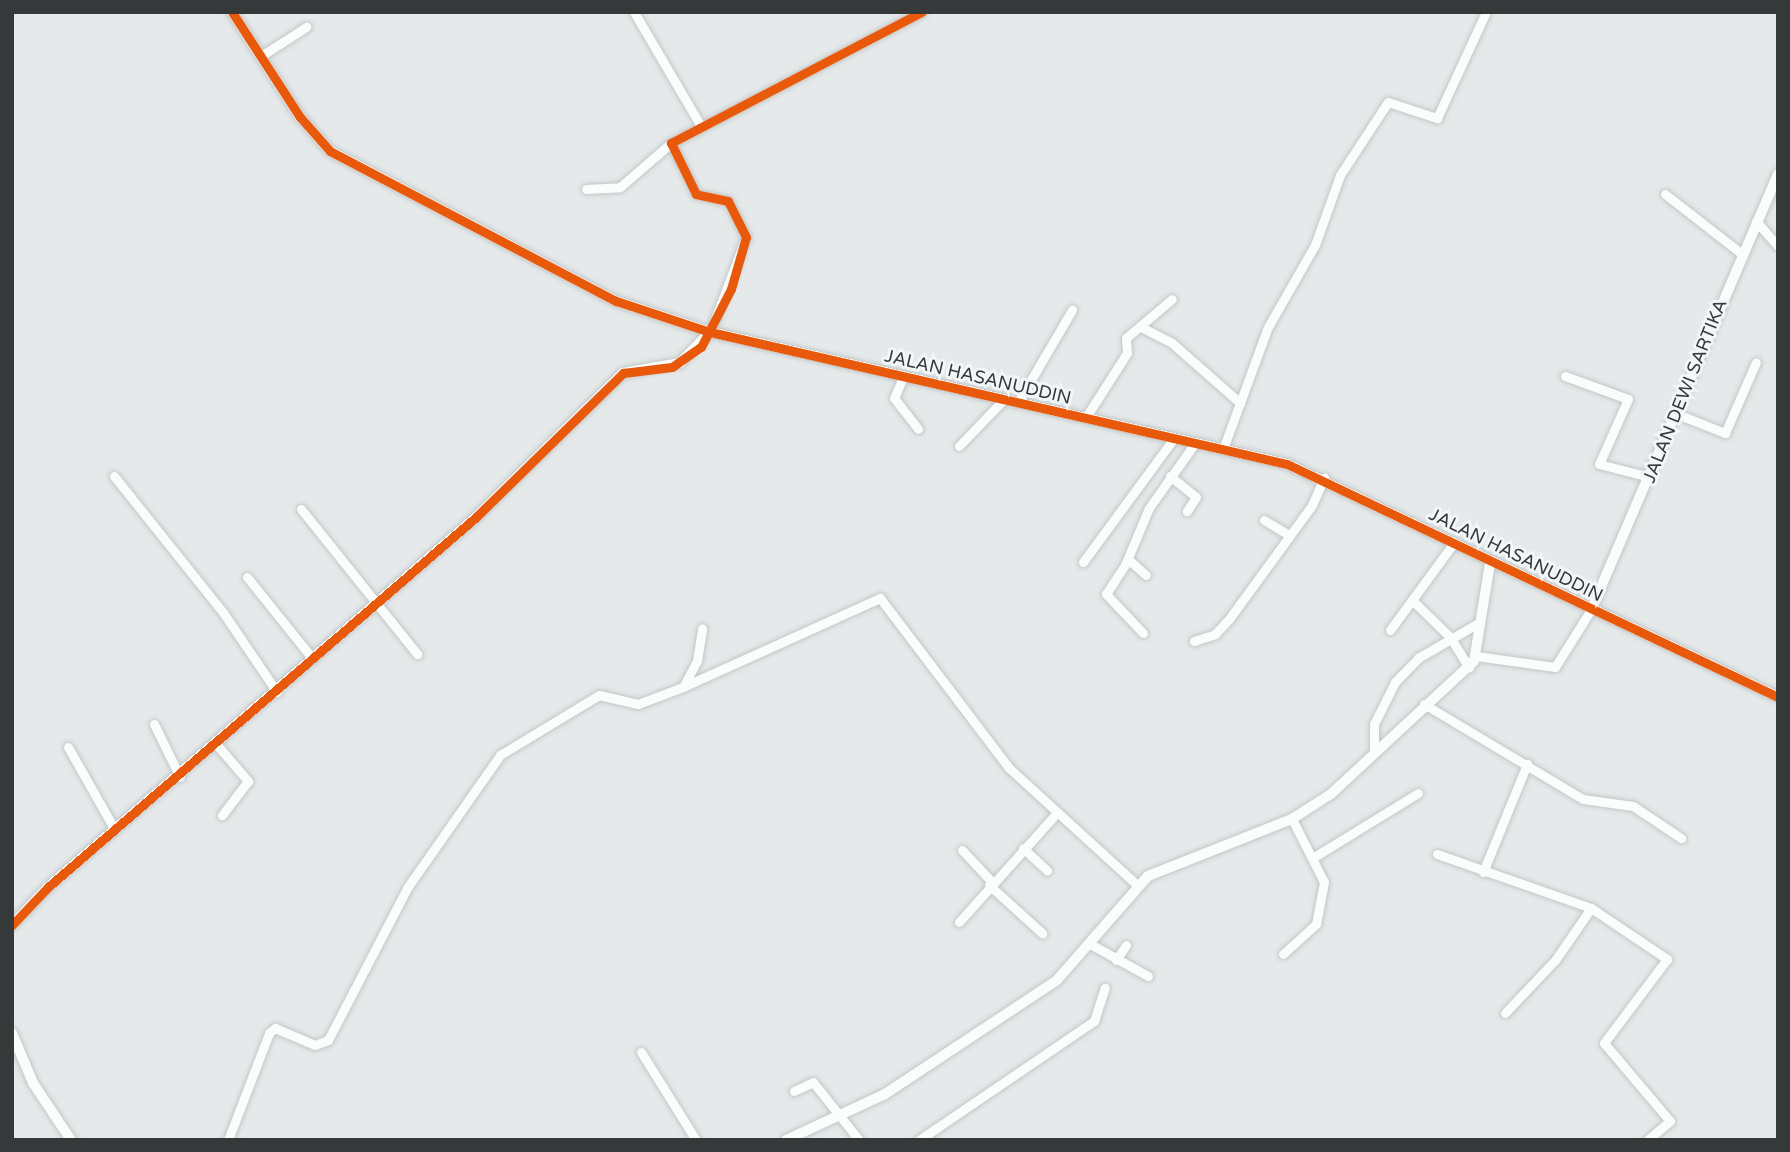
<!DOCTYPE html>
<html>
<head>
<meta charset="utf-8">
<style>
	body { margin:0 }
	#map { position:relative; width:1790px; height:1152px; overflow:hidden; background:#e5e9ea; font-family:"Varela Round",sans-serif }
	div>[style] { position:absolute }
	.roads { filter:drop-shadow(0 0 2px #c4c7c8) drop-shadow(0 0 2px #c4c7c8) }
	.minor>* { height:9px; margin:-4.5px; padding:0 4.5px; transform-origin:4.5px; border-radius:4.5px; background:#fbfcfc }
	.tertiary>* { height:10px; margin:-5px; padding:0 5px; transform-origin:5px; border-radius:5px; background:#fbfcfc }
	.cycleway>* { height:9px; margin:-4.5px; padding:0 4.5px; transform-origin:4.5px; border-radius:4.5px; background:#e8590c }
	span { translate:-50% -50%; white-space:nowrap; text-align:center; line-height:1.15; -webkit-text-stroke:6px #f1f7f8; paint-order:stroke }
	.street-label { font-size:18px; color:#363939 }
	.frame { position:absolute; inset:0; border:14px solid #363939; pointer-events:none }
</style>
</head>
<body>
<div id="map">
	<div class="roads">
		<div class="minor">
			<i style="left:634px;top:12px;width:132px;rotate:59.6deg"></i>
			<i style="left:261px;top:56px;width:54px;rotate:-32.8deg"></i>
			<i style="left:586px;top:189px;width:34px;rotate:-3deg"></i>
			<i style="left:620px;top:187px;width:67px;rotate:-40.8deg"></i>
			<i style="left:1665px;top:194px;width:98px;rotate:37.9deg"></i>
			<i style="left:1756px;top:221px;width:33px;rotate:49deg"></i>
			<i style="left:1141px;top:327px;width:35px;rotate:27deg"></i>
			<i style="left:1172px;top:343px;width:91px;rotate:41.4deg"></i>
			<i style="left:710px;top:332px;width:102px;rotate:-69.2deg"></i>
			<i style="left:746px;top:237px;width:40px;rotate:-116.6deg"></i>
			<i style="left:728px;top:201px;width:33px;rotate:-168deg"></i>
			<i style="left:696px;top:194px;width:57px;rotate:-116.1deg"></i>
			<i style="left:671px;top:143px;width:283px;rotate:-27.6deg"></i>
			<i style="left:1565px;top:376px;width:67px;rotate:20.1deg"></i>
			<i style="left:1628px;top:399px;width:71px;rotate:114deg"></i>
			<i style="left:1599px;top:464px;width:53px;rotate:14.3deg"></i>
			<i style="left:903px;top:377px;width:23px;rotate:113deg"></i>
			<i style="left:894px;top:398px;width:39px;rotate:52deg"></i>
			<i style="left:1018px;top:402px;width:107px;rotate:-59.6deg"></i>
			<i style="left:1677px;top:414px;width:52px;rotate:21.6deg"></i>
			<i style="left:1725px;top:433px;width:77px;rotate:-66.4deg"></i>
			<i style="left:1086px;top:417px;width:76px;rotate:-57.4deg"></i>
			<i style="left:1127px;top:353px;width:15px;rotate:-94deg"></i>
			<i style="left:1126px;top:338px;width:60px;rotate:-40.3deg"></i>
			<i style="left:959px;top:446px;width:65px;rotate:-46.2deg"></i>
			<i style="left:1223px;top:449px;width:130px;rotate:-69.8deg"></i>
			<i style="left:1268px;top:327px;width:95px;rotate:-60.2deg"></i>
			<i style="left:1315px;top:245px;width:74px;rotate:-70.3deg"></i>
			<i style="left:1340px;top:175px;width:87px;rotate:-56.7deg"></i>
			<i style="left:1388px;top:102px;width:52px;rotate:18.1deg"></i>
			<i style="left:1437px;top:118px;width:117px;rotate:-65.2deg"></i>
			<i style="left:114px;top:476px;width:176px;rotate:51.4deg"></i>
			<i style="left:224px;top:614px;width:94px;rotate:55.8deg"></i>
			<i style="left:1170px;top:476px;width:33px;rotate:39deg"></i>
			<i style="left:1196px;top:497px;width:17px;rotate:123deg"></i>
			<i style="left:301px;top:509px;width:186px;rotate:51.3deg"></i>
			<i style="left:1264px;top:520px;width:26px;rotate:31deg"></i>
			<i style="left:1128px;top:559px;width:24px;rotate:42deg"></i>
			<i style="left:1083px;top:562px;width:154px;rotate:-53.7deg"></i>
			<i style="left:247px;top:577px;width:105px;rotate:51.2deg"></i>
			<i style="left:1412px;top:600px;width:53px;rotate:44.2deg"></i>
			<i style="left:1450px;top:637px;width:36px;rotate:58deg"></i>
			<i style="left:1390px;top:630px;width:107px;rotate:-53.8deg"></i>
			<i style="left:1143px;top:633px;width:54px;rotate:-133.5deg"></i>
			<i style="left:1106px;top:594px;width:35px;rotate:-57deg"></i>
			<i style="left:1125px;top:565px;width:62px;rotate:-67.2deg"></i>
			<i style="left:1149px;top:508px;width:80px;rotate:-54.7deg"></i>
			<i style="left:1194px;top:641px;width:22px;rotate:-18deg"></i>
			<i style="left:1215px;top:634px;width:21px;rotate:-47deg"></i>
			<i style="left:1229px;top:619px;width:141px;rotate:-53.9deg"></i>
			<i style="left:1312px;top:505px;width:30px;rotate:-66deg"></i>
			<i style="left:1476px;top:656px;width:80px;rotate:7.9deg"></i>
			<i style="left:1555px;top:667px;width:70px;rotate:-57.9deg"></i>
			<i style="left:685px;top:686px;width:214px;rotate:-24.3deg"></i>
			<i style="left:880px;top:598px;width:213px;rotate:52.8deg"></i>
			<i style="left:1009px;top:768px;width:173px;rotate:42.4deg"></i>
			<i style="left:1424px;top:704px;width:185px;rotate:30.9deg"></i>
			<i style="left:1583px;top:799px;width:50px;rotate:8deg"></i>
			<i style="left:1633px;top:806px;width:58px;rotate:33.7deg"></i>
			<i style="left:154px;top:724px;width:59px;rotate:63.9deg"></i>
			<i style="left:217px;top:745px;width:48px;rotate:49.3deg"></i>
			<i style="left:248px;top:781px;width:43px;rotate:127.4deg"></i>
			<i style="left:68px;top:747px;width:95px;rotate:60.5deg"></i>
			<i style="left:1374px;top:752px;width:28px;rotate:-90deg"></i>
			<i style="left:1374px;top:724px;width:47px;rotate:-63.4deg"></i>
			<i style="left:1395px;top:682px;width:33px;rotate:-46deg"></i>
			<i style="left:1418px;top:658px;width:72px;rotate:-30.1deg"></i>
			<i style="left:1023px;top:848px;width:33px;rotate:43deg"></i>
			<i style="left:962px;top:850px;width:44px;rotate:46.8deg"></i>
			<i style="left:1437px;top:854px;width:163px;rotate:19.3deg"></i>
			<i style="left:1591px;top:908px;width:92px;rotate:33.9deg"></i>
			<i style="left:1667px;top:959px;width:105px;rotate:126.9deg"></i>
			<i style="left:1604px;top:1043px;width:102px;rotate:49.8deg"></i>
			<i style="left:1670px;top:1121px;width:30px;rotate:140deg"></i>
			<i style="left:1314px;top:857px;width:122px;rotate:-31.6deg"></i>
			<i style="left:1483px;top:872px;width:117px;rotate:-67.8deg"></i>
			<i style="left:989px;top:885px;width:72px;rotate:42.2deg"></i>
			<i style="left:959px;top:922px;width:144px;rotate:-48.1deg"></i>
			<i style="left:1092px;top:945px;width:64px;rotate:29deg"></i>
			<i style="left:1283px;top:954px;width:45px;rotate:-42.3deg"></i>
			<i style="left:1316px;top:924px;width:43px;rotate:-79.2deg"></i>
			<i style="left:1324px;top:882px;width:71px;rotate:-116.9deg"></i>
			<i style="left:1116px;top:960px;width:18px;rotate:-56deg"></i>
			<i style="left:1505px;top:1013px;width:74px;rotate:-46.6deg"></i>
			<i style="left:1556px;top:959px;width:62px;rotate:-55.5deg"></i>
			<i style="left:641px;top:1052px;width:104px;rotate:58deg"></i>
			<i style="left:794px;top:1091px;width:21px;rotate:-25deg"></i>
			<i style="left:813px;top:1082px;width:74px;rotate:51.6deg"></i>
			<i style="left:228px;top:1140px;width:115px;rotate:-69deg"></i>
			<i style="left:269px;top:1033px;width:8px;rotate:-40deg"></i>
			<i style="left:275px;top:1028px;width:43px;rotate:23deg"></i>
			<i style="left:315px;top:1045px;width:14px;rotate:-21deg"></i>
			<i style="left:328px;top:1040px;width:171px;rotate:-62.5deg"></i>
			<i style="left:407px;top:888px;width:162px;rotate:-55deg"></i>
			<i style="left:500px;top:755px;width:116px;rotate:-31.2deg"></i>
			<i style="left:599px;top:695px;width:40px;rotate:13deg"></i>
			<i style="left:638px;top:704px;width:48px;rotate:-20.7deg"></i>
			<i style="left:683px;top:687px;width:30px;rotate:-62deg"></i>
			<i style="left:697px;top:661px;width:33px;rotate:-81deg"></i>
			<i style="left:919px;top:1140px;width:212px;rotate:-34.2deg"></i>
			<i style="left:1094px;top:1021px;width:35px;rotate:-72deg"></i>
		</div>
		<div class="tertiary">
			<i style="left:232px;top:12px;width:125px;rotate:57.1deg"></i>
			<i style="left:300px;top:117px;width:45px;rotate:48.6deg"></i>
			<i style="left:330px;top:151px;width:323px;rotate:27.7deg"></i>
			<i style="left:616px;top:301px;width:99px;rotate:18.3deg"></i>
			<i style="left:710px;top:332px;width:592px;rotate:12.89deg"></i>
			<i style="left:1287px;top:464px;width:543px;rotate:25.39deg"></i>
			<i style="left:1592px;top:608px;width:472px;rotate:-66.8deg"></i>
			<i style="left:12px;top:925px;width:52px;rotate:-46.5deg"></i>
			<i style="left:48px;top:887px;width:566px;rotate:-40.84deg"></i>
			<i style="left:476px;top:517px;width:206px;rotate:-44.4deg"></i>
			<i style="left:623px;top:373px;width:58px;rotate:-10deg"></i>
			<i style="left:680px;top:363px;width:43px;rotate:-45.9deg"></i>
			<i style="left:12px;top:1033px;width:54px;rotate:67.2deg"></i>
			<i style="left:33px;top:1083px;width:69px;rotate:56.3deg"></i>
			<i style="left:786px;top:1140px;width:109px;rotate:-24.9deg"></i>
			<i style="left:885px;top:1094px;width:206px;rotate:-33.5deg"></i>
			<i style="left:1057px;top:980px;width:138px;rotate:-48.8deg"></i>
			<i style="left:1148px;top:876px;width:155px;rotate:-21.6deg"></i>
			<i style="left:1292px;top:819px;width:46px;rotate:-32.7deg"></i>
			<i style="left:1331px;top:794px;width:195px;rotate:-42.9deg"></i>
			<i style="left:1474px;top:661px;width:99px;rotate:-80.7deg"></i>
		</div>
	</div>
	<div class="cycleway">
		<i style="left:232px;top:12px;width:125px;rotate:57.1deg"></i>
		<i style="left:300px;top:117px;width:45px;rotate:48.6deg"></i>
		<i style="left:330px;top:151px;width:323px;rotate:27.7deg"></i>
		<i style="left:616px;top:301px;width:99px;rotate:18.3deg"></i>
		<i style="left:710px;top:332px;width:592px;rotate:12.89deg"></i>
		<i style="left:1287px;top:464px;width:543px;rotate:25.39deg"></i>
		<i style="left:12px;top:925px;width:52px;rotate:-46.5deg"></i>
		<i style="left:48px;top:887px;width:566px;rotate:-40.84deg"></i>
		<i style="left:476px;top:517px;width:206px;rotate:-44.4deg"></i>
		<i style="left:623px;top:373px;width:49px;rotate:-7deg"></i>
		<i style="left:672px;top:367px;width:35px;rotate:-35deg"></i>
		<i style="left:701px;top:347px;width:65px;rotate:-62.7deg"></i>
		<i style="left:731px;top:289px;width:54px;rotate:-73.9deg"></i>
		<i style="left:746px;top:237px;width:40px;rotate:-116.6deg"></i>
		<i style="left:728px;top:201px;width:33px;rotate:-168deg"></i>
		<i style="left:696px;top:194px;width:57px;rotate:-116.1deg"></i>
		<i style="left:671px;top:143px;width:283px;rotate:-27.6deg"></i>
	</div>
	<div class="street-label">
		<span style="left:978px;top:377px;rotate:13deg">JALAN HASANUDDIN</span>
		<span style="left:1685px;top:391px;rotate:-68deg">JALAN DEWI SARTIKA</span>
		<span style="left:1516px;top:555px;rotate:26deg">JALAN HASANUDDIN</span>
	</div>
	<div class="frame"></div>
</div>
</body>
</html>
